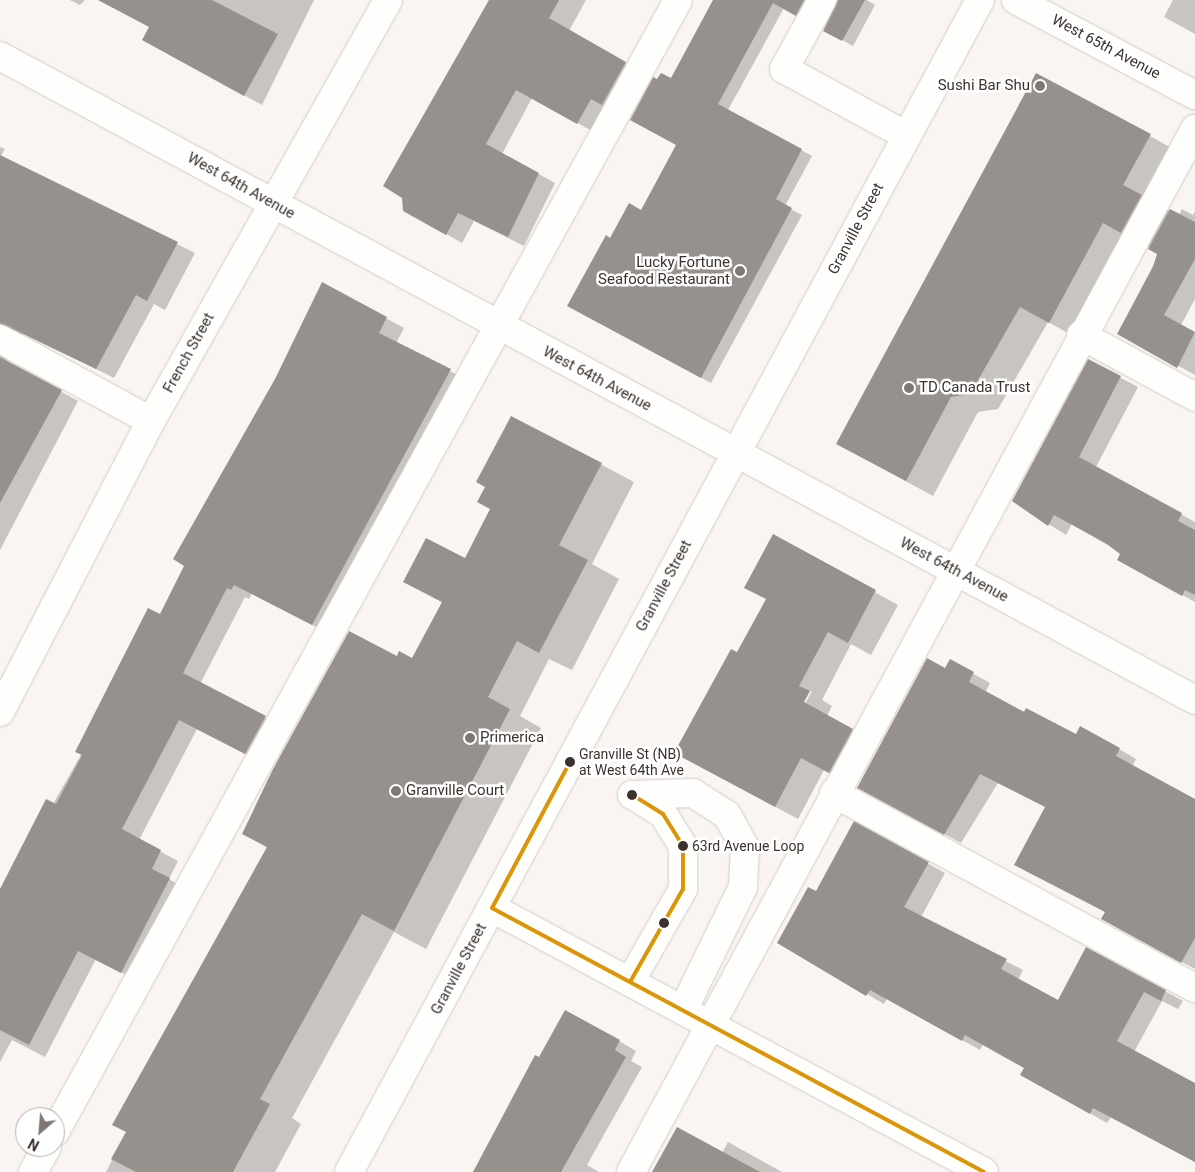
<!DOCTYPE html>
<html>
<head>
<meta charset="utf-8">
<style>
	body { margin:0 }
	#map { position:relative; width:1195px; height:1172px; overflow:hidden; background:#faf5f2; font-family:Roboto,sans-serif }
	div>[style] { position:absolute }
	.shadow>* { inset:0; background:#0003 }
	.building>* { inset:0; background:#97918d }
	.roads { filter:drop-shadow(0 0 1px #d3ccc8) drop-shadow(0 0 1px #d3ccc8) }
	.minor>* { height:28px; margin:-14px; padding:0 14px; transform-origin:14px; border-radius:14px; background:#fefefd }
	.highway>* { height:28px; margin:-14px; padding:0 14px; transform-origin:14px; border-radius:14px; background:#fefefd }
	.bus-1>* { height:4px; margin:-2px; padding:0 2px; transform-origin:2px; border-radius:2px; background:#db9507 }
	.dots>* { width:14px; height:14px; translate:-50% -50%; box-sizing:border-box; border:2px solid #fff; border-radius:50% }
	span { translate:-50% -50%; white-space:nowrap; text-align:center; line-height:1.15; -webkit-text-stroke:5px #fff; paint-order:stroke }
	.bus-label { font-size:14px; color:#3c332e }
	.left { translate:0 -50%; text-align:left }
	.street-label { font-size:15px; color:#3c332e }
	.poi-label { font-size:15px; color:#3c332e }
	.right { translate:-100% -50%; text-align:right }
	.north { position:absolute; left:15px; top:1107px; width:50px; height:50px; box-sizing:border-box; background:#fff; border:1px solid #b1adab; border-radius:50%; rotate:207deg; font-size:14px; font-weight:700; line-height:20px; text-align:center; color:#3c332e }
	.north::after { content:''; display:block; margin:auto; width:18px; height:22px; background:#7e7773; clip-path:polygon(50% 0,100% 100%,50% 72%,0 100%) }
</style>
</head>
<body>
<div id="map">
	<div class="shadow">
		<i style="clip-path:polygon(70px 0,85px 0,80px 5px)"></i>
		<i style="clip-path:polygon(99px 0,314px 0,262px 105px,161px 50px,150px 27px)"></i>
		<i style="clip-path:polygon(489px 0,586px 0,569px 31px,642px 72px,594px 132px,532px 98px,502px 154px,555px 183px,524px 246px,474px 221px,462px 243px,404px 210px,403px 197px,384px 186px)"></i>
		<i style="clip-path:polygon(714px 0,819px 0,806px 20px,784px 8px,728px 110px,812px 156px,785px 206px,802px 215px,711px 383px,579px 312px,611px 239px,642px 212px,678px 145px,658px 81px,671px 80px)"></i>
		<i style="clip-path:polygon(839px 0,867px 0,875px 5px,853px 46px,825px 30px)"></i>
		<i style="clip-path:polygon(1173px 0,1195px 0,1195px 34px,1164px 17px)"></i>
		<i style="clip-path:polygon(1150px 136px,1177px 151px,1150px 201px,1179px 215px,1182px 209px,1193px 215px,1195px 211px,1195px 299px,1181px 325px,1195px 333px,1195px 375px,1118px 333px,1159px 254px,1131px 237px,1077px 338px,1048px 322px,998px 409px,978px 412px,933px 496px,837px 444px)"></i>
		<i style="clip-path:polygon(0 147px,5px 149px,1px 156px,195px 253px,165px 310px,154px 304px,114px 378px,26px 334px,10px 335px,1px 351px,9px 363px,78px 401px,0 550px)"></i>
		<i style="clip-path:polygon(322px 284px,404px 328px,396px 343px,467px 380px,330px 634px,252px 594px,249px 599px,245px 597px,200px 684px,283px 727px,263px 763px,197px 729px,139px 840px,178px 861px,169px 879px,187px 890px,139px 982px,96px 959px,45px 1057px,12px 1040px,0 1062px,0 897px,160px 616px)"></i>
		<i style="clip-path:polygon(1089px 361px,1138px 387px,1096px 467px,1195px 522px,1195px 602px,1136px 569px,1121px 553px,1072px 524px,1066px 535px,1013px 501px)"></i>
		<i style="clip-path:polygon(512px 417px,634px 482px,592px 564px,619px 579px,572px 670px,549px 659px,520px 716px,541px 728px,426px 949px,394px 932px,292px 1118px,301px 1124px,275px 1172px,106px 1172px,268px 848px,244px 834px,397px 658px,413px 660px,443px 603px,405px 581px,465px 560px,492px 509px,487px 487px)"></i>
		<i style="clip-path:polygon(evenodd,774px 536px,898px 605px,871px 655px,851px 644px,822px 700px,832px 706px,827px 716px,875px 743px,852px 785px,824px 770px,798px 819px,699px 766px,738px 654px,767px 599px,774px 536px,809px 691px,812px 691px,802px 709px,800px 707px,809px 691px)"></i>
		<i style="clip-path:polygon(950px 661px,990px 683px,985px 693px,1076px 736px,1119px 749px,1136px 759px,1132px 767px,1195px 801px,1195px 969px,1119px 928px,1046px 807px,998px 783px,961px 843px,875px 797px)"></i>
		<i style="clip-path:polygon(854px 823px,945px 873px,921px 917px,1023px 970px,1018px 980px,1058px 1001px,1086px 948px,1183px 1001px,1178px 1009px,1162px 1001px,1134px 1052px,1195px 1086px,1195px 1162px,1111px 1117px,1107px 1123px,1022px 1075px,1026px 1067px,983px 1044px,980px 1050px,887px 998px,884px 1004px,779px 943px,817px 892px)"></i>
		<i style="clip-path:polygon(619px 1041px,636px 1051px,631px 1061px,642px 1067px,587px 1165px,599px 1172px,474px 1172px,540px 1059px)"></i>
		<i style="clip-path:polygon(728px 1142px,782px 1172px,654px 1172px,722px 1153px)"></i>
	</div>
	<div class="building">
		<i style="clip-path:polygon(98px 0,212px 0,278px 34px,244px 96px,142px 40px,149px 27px)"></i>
		<i style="clip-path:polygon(489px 0,559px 0,549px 18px,626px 62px,602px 105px,591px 99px,577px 124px,516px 90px,486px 144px,539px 173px,508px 237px,458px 213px,446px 235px,403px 211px,402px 198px,383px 186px)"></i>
		<i style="clip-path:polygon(713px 0,804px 0,796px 16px,773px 3px,718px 104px,802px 149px,776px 199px,792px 208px,701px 378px,567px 306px,606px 235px,610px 238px,629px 203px,641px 210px,676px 145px,630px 120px,653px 77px,657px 79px,661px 73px,671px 78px)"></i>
		<i style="clip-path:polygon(838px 0,865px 0,842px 41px,823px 31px)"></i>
		<i style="clip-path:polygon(1036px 73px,1151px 134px,1123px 185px,1142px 195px,1121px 233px,1103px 223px,1049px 323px,1020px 307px,970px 394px,951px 397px,906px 481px,836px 444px)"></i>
		<i style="clip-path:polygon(0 155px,178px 242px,147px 301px,136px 295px,96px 369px,0 323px)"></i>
		<i style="clip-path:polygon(1170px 209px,1195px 222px,1195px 259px,1164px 315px,1195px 332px,1177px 368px,1117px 334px,1153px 267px,1157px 254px,1148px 249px)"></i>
		<i style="clip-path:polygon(322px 282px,387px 317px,379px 333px,451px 369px,312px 625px,234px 585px,231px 590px,227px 588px,183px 673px,266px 716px,245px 754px,179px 720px,122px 829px,161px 850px,152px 869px,170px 878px,121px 973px,78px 951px,29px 1045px,0 1030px,0 889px,46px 799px,56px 804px,82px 755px,75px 752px,148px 608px,160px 614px,184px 566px,173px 559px,275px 379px)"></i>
		<i style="clip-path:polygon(0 357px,62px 390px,0 503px)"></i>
		<i style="clip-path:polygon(1088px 359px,1121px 376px,1079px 457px,1182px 513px,1178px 521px,1195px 530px,1195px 595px,1185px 590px,1182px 596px,1117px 560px,1120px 554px,1107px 544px,1054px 515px,1048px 526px,1012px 501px)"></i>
		<i style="clip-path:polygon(511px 416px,602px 463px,559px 545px,588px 560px,539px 653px,517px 641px,488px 697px,510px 709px,394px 931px,362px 914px,260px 1099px,270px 1104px,233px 1172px,136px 1172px,111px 1159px,126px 1132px,112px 1125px,267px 847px,242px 834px,273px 769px,349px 631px,397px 656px,399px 651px,412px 658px,442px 602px,403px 582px,426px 538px,465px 558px,490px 509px,477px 502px,485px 487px,476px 482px)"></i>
		<i style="clip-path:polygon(773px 534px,876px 590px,848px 643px,828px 632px,799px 686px,810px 691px,804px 702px,853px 729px,829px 773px,801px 758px,775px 807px,674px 753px,731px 649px,737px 652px,766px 599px,744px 588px)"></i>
		<i style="clip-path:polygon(927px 658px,945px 668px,950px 659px,974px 672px,969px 682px,1024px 712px,1026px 708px,1076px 734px,1080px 726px,1120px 748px,1116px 756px,1195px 799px,1195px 938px,1181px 963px,1101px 919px,1105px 912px,1014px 865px,1045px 807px,980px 774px,944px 835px,857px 788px)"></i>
		<i style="clip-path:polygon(854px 821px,929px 862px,904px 907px,1007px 959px,1001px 969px,1058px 1000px,1086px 947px,1166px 990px,1161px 1001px,1144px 992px,1117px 1041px,1195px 1083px,1195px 1162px,1093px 1108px,1090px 1114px,1020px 1075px,1024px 1068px,965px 1035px,962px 1041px,870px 990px,866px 996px,777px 943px,808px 887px,816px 891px)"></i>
		<i style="clip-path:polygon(565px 1010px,620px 1040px,615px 1050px,626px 1057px,561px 1172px,473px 1172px,535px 1055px,539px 1057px)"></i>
		<i style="clip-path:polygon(677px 1127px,760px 1172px,652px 1172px)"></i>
	</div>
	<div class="roads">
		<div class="minor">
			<i style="left:822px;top:0;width:79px;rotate:118.8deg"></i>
			<i style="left:784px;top:69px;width:140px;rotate:28.6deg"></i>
			<i style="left:1016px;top:0;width:203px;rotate:28deg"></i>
			<i style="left:0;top:56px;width:1357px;rotate:28.32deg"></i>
			<i style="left:1081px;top:335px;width:130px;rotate:28.5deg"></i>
			<i style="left:0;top:339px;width:172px;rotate:28.5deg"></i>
			<i style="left:0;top:712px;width:328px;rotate:-62.6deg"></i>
			<i style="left:151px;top:421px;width:483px;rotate:-60.6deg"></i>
			<i style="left:834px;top:793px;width:410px;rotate:28.4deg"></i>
			<i style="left:632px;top:795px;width:61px;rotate:-1.9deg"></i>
			<i style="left:693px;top:793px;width:40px;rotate:32.9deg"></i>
			<i style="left:727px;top:815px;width:38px;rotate:61deg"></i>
			<i style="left:745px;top:848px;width:39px;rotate:93deg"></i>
			<i style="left:743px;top:887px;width:137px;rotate:116deg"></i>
			<i style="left:492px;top:908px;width:558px;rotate:28.22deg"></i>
			<i style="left:630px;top:982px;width:107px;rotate:-60.3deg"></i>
			<i style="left:683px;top:889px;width:43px;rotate:-90deg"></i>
			<i style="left:683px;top:846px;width:38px;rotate:-122deg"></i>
			<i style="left:663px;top:814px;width:36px;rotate:-148deg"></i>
			<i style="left:55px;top:1132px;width:1292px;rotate:-61.17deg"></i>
			<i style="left:33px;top:1172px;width:29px;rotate:-61deg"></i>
			<i style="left:631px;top:1172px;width:1186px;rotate:-61.6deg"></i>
		</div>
		<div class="highway">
			<i style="left:349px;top:1172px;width:1331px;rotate:-61.7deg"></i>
		</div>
	</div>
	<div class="bus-1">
		<i style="left:492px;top:908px;width:558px;rotate:28.22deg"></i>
		<i style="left:492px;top:908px;width:166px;rotate:-61.9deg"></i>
		<i style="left:630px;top:982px;width:107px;rotate:-60.3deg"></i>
		<i style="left:683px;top:889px;width:43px;rotate:-90deg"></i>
		<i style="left:683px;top:846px;width:38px;rotate:-122deg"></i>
		<i style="left:663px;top:814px;width:36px;rotate:-148deg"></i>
	</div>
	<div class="dots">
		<i style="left:1040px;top:86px;background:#7e7773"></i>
		<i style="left:740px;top:271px;background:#7e7773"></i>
		<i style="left:909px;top:388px;background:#7e7773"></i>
		<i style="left:470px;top:738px;background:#7e7773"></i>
		<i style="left:570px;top:762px;background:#3c332e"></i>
		<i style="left:396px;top:791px;background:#7e7773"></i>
		<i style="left:632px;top:795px;background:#3c332e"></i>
		<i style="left:683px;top:846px;background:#3c332e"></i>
		<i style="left:664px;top:923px;background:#3c332e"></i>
	</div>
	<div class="bus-label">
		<span class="left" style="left:579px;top:762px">Granville St (NB)<br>at West 64th Ave</span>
		<span class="left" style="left:692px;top:846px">63rd Avenue Loop</span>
	</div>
	<div class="street-label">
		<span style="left:1106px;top:47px;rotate:28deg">West 65th Avenue</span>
		<span style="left:241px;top:186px;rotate:29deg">West 64th Avenue</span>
		<span style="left:856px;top:229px;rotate:-62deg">Granville Street</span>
		<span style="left:189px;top:353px;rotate:-61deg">French Street</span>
		<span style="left:597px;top:379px;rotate:28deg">West 64th Avenue</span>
		<span style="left:954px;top:570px;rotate:28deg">West 64th Avenue</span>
		<span style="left:664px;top:586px;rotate:-62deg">Granville Street</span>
		<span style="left:459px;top:969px;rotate:-62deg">Granville Street</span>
	</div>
	<div class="poi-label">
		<span class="right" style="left:1030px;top:86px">Sushi Bar Shu</span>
		<span class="right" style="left:730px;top:271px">Lucky Fortune<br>Seafood Restaurant</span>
		<span class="left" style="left:919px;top:388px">TD Canada Trust</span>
		<span class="left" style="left:480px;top:738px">Primerica</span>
		<span class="left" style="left:406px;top:791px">Granville Court</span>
	</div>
	<div class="north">N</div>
</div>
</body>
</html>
